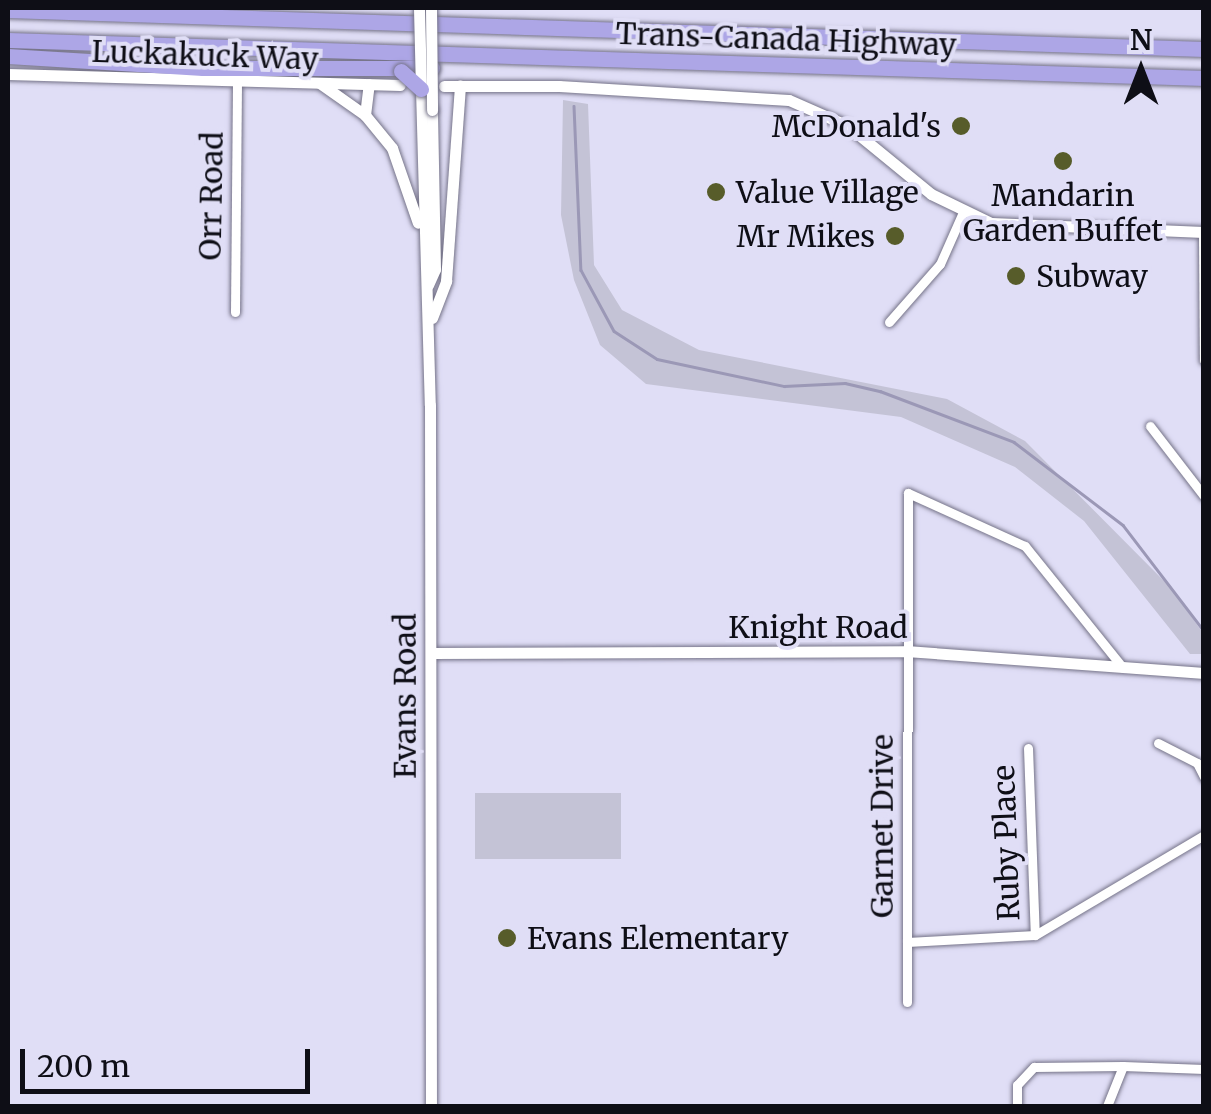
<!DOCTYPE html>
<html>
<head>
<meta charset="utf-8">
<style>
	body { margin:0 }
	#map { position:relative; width:1211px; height:1114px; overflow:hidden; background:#e0def6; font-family:Merriweather,serif }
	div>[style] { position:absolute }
	.green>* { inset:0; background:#c4c3d6; transform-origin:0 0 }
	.stream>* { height:2.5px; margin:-1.25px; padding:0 1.25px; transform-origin:1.25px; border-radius:1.25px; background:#9b98b6 }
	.roads { filter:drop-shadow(0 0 2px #757388) drop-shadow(0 0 2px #757388) }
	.minor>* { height:9px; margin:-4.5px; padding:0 4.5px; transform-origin:4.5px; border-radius:4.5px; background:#fff }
	.tertiary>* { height:11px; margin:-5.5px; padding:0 5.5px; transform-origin:5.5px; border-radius:5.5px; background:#fff }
	.motorway>* { height:15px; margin:-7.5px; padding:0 7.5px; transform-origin:7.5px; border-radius:7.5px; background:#ada6e6 }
	.bridges { filter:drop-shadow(0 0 2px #757388) drop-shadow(0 0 2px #757388) }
	.tertiary-bridge>* { height:11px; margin:-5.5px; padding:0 5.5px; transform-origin:5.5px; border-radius:5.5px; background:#fff }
	.motorway-bridge>* { height:15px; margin:-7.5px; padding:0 7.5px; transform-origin:7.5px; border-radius:7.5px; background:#ada6e6 }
	.dots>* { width:28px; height:28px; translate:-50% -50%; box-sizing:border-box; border:5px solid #e0def6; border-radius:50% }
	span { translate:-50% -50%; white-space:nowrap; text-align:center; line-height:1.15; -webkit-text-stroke:8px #e0def6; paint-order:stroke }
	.street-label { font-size:30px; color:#0e0e16 }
	.poi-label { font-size:30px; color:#0e0e16 }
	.right { translate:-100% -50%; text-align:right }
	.left { translate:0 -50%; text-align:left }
	.frame { position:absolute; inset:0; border:10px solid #0e0e16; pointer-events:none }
	.north { position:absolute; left:1091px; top:20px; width:100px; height:100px; -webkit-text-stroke:8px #e0def6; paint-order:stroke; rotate:0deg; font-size:28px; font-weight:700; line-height:40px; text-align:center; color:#0e0e16 }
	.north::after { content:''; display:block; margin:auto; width:35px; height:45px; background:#0e0e16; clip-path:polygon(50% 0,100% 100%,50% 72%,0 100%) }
	.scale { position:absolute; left:20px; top:1049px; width:290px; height:45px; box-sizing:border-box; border:5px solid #0e0e16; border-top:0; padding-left:12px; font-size:30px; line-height:35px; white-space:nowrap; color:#0e0e16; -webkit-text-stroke:8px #e0def6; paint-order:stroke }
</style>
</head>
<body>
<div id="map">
	<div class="green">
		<i style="clip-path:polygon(563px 100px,588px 104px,594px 265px,622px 310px,699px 350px,947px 399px,1025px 441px,1170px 587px,1203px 633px,1203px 654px,1190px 654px,1084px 521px,1015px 467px,901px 417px,646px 384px,600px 345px,574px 280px,561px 215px)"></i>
		<i style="left:475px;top:793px;width:146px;height:66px"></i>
	</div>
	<div class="stream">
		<i style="left:574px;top:106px;width:164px;rotate:87.6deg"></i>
		<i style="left:581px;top:270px;width:69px;rotate:61.6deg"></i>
		<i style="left:614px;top:331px;width:51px;rotate:33.1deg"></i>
		<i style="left:657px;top:359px;width:130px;rotate:12deg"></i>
		<i style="left:784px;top:386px;width:61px;rotate:-2.8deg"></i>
		<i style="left:845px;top:383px;width:36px;rotate:13deg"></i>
		<i style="left:880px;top:391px;width:143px;rotate:20.8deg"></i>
		<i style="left:1014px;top:442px;width:137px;rotate:37.3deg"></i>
		<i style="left:1123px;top:525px;width:133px;rotate:52.6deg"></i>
	</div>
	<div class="roads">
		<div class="minor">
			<i style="left:1203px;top:232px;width:128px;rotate:89.6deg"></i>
			<i style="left:235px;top:312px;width:232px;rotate:-89.5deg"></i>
			<i style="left:889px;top:322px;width:77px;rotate:-48.7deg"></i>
			<i style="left:940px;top:264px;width:57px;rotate:-66.1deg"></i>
			<i style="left:1150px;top:426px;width:88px;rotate:52.4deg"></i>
			<i style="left:1158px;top:743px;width:44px;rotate:27.1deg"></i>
			<i style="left:1197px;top:763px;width:16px;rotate:63deg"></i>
			<i style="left:1028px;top:748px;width:187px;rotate:87.9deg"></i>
			<i style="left:907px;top:942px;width:128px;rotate:-3.1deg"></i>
			<i style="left:1035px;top:935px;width:196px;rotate:-30.6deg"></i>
			<i style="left:907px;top:1002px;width:509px;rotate:-89.89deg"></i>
			<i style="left:908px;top:493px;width:128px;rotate:24.4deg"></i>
			<i style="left:1025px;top:546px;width:156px;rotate:51.2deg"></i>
			<i style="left:1017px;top:1106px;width:21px;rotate:-90deg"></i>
			<i style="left:1017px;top:1085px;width:25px;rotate:-47deg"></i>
			<i style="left:1034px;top:1067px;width:89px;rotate:-0.6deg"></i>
			<i style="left:1107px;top:1106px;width:43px;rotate:-68.2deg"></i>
			<i style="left:1123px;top:1066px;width:81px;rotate:2.1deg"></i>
		</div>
		<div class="tertiary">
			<i style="left:8px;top:74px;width:392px;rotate:1.6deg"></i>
			<i style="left:321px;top:84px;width:54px;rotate:35.2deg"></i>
			<i style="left:365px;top:115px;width:43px;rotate:50.7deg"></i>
			<i style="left:392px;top:148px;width:79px;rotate:70.9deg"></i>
			<i style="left:444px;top:86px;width:115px"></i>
			<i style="left:559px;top:86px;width:230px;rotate:3.5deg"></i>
			<i style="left:789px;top:100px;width:64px;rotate:23.8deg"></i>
			<i style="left:848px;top:126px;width:107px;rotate:39.3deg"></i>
			<i style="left:931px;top:194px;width:67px;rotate:25.8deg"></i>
			<i style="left:991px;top:223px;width:213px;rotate:2.4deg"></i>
			<i style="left:421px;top:89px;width:316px;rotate:88.4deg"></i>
			<i style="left:430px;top:405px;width:701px;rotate:89.92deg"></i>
			<i style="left:365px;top:115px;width:31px;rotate:-83deg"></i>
			<i style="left:428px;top:285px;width:17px;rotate:-66deg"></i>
			<i style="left:435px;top:269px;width:159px;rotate:-91.1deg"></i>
			<i style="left:432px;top:318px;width:40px;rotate:-69deg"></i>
			<i style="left:446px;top:281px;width:196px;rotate:-85.9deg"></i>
			<i style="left:432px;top:653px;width:474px;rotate:-0.2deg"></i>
			<i style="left:906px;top:651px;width:299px;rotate:4.2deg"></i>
		</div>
		<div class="motorway">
			<i style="left:8px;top:10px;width:1197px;rotate:1.87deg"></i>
			<i style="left:8px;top:40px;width:1197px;rotate:1.82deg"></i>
			<i style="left:8px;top:56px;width:195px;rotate:3.5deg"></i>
			<i style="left:203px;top:68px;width:229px"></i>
		</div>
	</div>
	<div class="bridges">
		<div class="tertiary-bridge">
			<i style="left:419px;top:8px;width:81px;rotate:88.6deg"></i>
			<i style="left:431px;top:8px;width:102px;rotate:89.4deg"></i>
		</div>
		<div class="motorway-bridge">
			<i style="left:401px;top:71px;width:27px;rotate:42deg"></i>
		</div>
	</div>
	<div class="dots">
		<i style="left:961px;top:126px;background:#575c2a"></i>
		<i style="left:1063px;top:161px;background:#575c2a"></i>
		<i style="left:716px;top:192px;background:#575c2a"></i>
		<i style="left:895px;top:236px;background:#575c2a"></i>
		<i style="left:1016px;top:276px;background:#575c2a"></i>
		<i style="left:507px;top:938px;background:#575c2a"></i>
	</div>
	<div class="street-label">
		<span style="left:786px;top:39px;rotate:2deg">Trans-Canada Highway</span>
		<span style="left:205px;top:55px;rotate:2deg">Luckakuck Way</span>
		<span style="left:211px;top:196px;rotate:-89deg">Orr Road</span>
		<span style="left:818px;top:627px">Knight Road</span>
		<span style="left:405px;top:696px;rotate:-90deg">Evans Road</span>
		<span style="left:882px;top:826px;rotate:-90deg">Garnet Drive</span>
		<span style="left:1006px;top:843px;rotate:-92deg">Ruby Place</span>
	</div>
	<div class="poi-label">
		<span class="right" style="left:941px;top:126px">McDonald's</span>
		<span class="left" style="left:736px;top:192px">Value Village</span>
		<span style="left:1063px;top:212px">Mandarin<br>Garden Buffet</span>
		<span class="right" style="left:875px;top:236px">Mr Mikes</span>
		<span class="left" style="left:1036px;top:276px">Subway</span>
		<span class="left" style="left:527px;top:938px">Evans Elementary</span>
	</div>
	<div class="frame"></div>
	<div class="north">N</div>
	<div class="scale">200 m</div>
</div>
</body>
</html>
